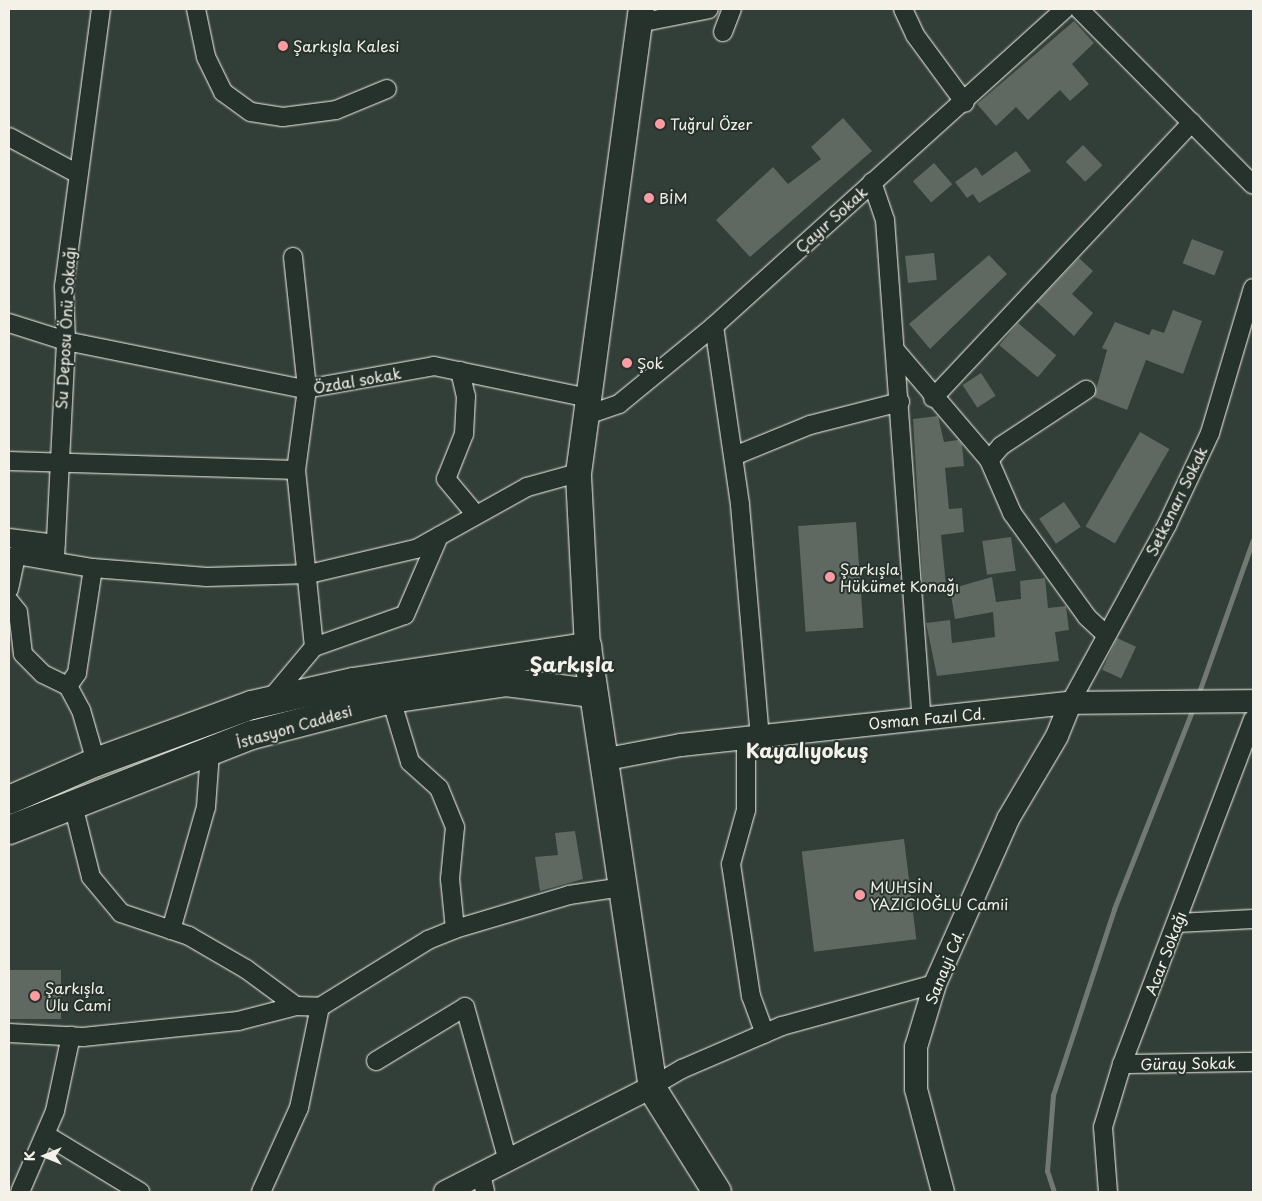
<!DOCTYPE html>
<html>
<head>
<meta charset="utf-8">
<style>
	body { margin:0 }
	#map { position:relative; width:1262px; height:1201px; overflow:hidden; background:#323e38; font-family:"Playpen Sans",sans-serif }
	div>[style] { position:absolute }
	.stream>* { height:5px; margin:-2.5px; padding:0 2.5px; transform-origin:2.5px; border-radius:2.5px; background:#727972 }
	.building>* { inset:0; background:#5f6861; transform-origin:0 0 }
	.roads { filter:drop-shadow(0 0 1px #f4f1e8) drop-shadow(0 0 1px #f4f1e8) }
	.minor>* { height:18px; margin:-9px; padding:0 9px; transform-origin:9px; border-radius:9px; background:#26332d }
	.tertiary>* { height:22px; margin:-11px; padding:0 11px; transform-origin:11px; border-radius:11px; background:#26332d }
	.secondary>* { height:25px; margin:-12.5px; padding:0 12.5px; transform-origin:12.5px; border-radius:12.5px; background:#26332d }
	.primary>* { height:28px; margin:-14px; padding:0 14px; transform-origin:14px; border-radius:14px; background:#26332d }
	.dots>* { width:14px; height:14px; translate:-50% -50%; box-sizing:border-box; border:2px solid #26332d; border-radius:50% }
	span { translate:-50% -50%; white-space:nowrap; text-align:center; line-height:1.15; -webkit-text-stroke:4px #26332d; paint-order:stroke }
	.poi-label { font-size:15px; color:#f4f1e8 }
	.left { translate:0 -50%; text-align:left }
	.street-label { font-size:15px; color:#f4f1e8 }
	.district-label { font-size:20px; color:#f4f1e8; font-weight:700 }
	.frame { position:absolute; inset:0; border:10px solid #f4f1e8; pointer-events:none }
	.north { position:absolute; left:20px; top:1131px; width:50px; height:50px; -webkit-text-stroke:4px #26332d; paint-order:stroke; rotate:270deg; font-size:14px; font-weight:700; line-height:20px; text-align:center; color:#f4f1e8 }
	.north::after { content:''; display:block; margin:auto; width:18px; height:22px; background:#f4f1e8; clip-path:polygon(50% 0,100% 100%,50% 72%,0 100%) }
</style>
</head>
<body>
<div id="map">
	<div class="stream">
		<i style="left:1198px;top:695px;width:164px;rotate:-70.5deg"></i>
		<i style="left:1054px;top:1192px;width:22px;rotate:-108deg"></i>
		<i style="left:1047px;top:1171px;width:76px;rotate:-85.5deg"></i>
		<i style="left:1053px;top:1095px;width:196px;rotate:-71.8deg"></i>
		<i style="left:1114px;top:909px;width:216px;rotate:-68.5deg"></i>
	</div>
	<div class="building">
		<i style="clip-path:polygon(1074px 21px,1094px 43px,1072px 64px,1089px 84px,1070px 101px,1060px 90px,1028px 120px,1016px 107px,996px 126px,977px 104px)"></i>
		<i style="clip-path:polygon(843px 118px,872px 151px,750px 257px,716px 220px,773px 167px,788px 184px,821px 159px,811px 147px)"></i>
		<i style="left:1083px;top:145px;width:28px;height:24px;rotate:46deg"></i>
		<i style="clip-path:polygon(1016px 151px,1031px 171px,979px 203px,973px 194px,967px 198px,955px 182px,976px 167px,982px 176px)"></i>
		<i style="left:934px;top:163px;width:28px;height:28px;rotate:49deg"></i>
		<i style="left:1192px;top:239px;width:34px;height:26px;rotate:21deg"></i>
		<i style="left:934px;top:253px;width:27px;height:29px;rotate:84deg"></i>
		<i style="clip-path:polygon(989px 255px,1007px 274px,930px 349px,909px 324px)"></i>
		<i style="clip-path:polygon(1079px 258px,1093px 271px,1072px 294px,1093px 313px,1074px 336px,1037px 302px)"></i>
		<i style="clip-path:polygon(1173px 310px,1202px 321px,1183px 374px,1146px 360px,1127px 410px,1094px 397px,1107px 350px,1102px 348px,1115px 322px,1149px 335px,1152px 329px,1164px 333px)"></i>
		<i style="left:1018px;top:323px;width:50px;height:29px;rotate:40deg"></i>
		<i style="left:981px;top:373px;width:27px;height:22px;rotate:57deg"></i>
		<i style="clip-path:polygon(938px 416px,944px 442px,958px 440px,962px 444px,964px 466px,945px 468px,949px 509px,962px 508px,964px 532px,941px 535px,946px 585px,923px 588px,913px 419px)"></i>
		<i style="left:1140px;top:432px;width:34px;height:109px;rotate:30deg"></i>
		<i style="left:1064px;top:502px;width:30px;height:30px;rotate:56deg"></i>
		<i style="left:856px;top:522px;width:106px;height:58px;rotate:86deg"></i>
		<i style="left:1011px;top:537px;width:34px;height:29px;rotate:82deg"></i>
		<i style="clip-path:polygon(992px 577px,996px 602px,1021px 599px,1020px 581px,1045px 578px,1048px 608px,1066px 606px,1069px 630px,1055px 632px,1059px 661px,937px 676px,926px 623px,950px 620px,952px 643px,995px 637px,993px 612px,955px 619px,950px 589px)"></i>
		<i style="left:1117px;top:638px;width:21px;height:35px;rotate:25deg"></i>
		<i style="clip-path:polygon(575px 831px,583px 879px,540px 891px,535px 857px,558px 855px,555px 833px)"></i>
		<i style="left:904px;top:839px;width:101px;height:103px;rotate:83deg"></i>
		<i style="left:61px;top:970px;width:49px;height:52px;rotate:90deg"></i>
	</div>
	<div class="roads">
		<div class="minor">
			<i style="left:196px;top:9px;width:49px;rotate:78.2deg"></i>
			<i style="left:206px;top:57px;width:39px;rotate:64deg"></i>
			<i style="left:223px;top:92px;width:34px;rotate:36deg"></i>
			<i style="left:251px;top:112px;width:32px;rotate:9deg"></i>
			<i style="left:283px;top:117px;width:53px;rotate:-7.5deg"></i>
			<i style="left:336px;top:110px;width:55px;rotate:-22.4deg"></i>
			<i style="left:903px;top:9px;width:29px;rotate:65deg"></i>
			<i style="left:915px;top:35px;width:84px;rotate:53.7deg"></i>
			<i style="left:1079px;top:9px;width:247px;rotate:45.3deg"></i>
			<i style="left:639px;top:23px;width:71px;rotate:-11.3deg"></i>
			<i style="left:723px;top:32px;width:25px;rotate:-69deg"></i>
			<i style="left:9px;top:137px;width:78px;rotate:28.2deg"></i>
			<i style="left:872px;top:182px;width:40px;rotate:71.1deg"></i>
			<i style="left:885px;top:220px;width:499px;rotate:85.8deg"></i>
			<i style="left:293px;top:257px;width:133px;rotate:83.9deg"></i>
			<i style="left:307px;top:389px;width:82px;rotate:97.7deg"></i>
			<i style="left:9px;top:323px;width:60px;rotate:17.5deg"></i>
			<i style="left:66px;top:341px;width:244px;rotate:11.4deg"></i>
			<i style="left:305px;top:389px;width:131px;rotate:-10.1deg"></i>
			<i style="left:434px;top:366px;width:158px;rotate:11.7deg"></i>
			<i style="left:714px;top:326px;width:181px;rotate:81.7deg"></i>
			<i style="left:740px;top:505px;width:232px;rotate:85.1deg"></i>
			<i style="left:896px;top:351px;width:143px;rotate:49.5deg"></i>
			<i style="left:989px;top:460px;width:58px;rotate:66.5deg"></i>
			<i style="left:1012px;top:513px;width:128px;rotate:54.2deg"></i>
			<i style="left:1087px;top:617px;width:26px;rotate:43deg"></i>
			<i style="left:460px;top:371px;width:26px;rotate:77deg"></i>
			<i style="left:466px;top:396px;width:38px;rotate:93deg"></i>
			<i style="left:464px;top:434px;width:48px;rotate:111.8deg"></i>
			<i style="left:446px;top:479px;width:47px;rotate:50.2deg"></i>
			<i style="left:933px;top:398px;width:378px;rotate:-46.8deg"></i>
			<i style="left:587px;top:415px;width:34px;rotate:-19deg"></i>
			<i style="left:619px;top:404px;width:123px;rotate:-39.4deg"></i>
			<i style="left:714px;top:326px;width:473px;rotate:-42.1deg"></i>
			<i style="left:734px;top:456px;width:82px;rotate:-22.2deg"></i>
			<i style="left:810px;top:425px;width:93px;rotate:-14.3deg"></i>
			<i style="left:989px;top:460px;width:18px;rotate:-49deg"></i>
			<i style="left:1001px;top:446px;width:102px;rotate:-33.4deg"></i>
			<i style="left:9px;top:461px;width:287px;rotate:1.8deg"></i>
			<i style="left:296px;top:470px;width:178px;rotate:84.2deg"></i>
			<i style="left:9px;top:538px;width:47px;rotate:7.3deg"></i>
			<i style="left:55px;top:559px;width:218px;rotate:-87.1deg"></i>
			<i style="left:66px;top:341px;width:55px;rotate:-92.1deg"></i>
			<i style="left:64px;top:286px;width:279px;rotate:-82.4deg"></i>
			<i style="left:9px;top:589px;width:35px;rotate:-78deg"></i>
			<i style="left:16px;top:555px;width:78px;rotate:9.6deg"></i>
			<i style="left:93px;top:568px;width:114px;rotate:4.5deg"></i>
			<i style="left:207px;top:577px;width:102px;rotate:-1.7deg"></i>
			<i style="left:309px;top:574px;width:110px;rotate:-13.2deg"></i>
			<i style="left:416px;top:549px;width:127px;rotate:-29.2deg"></i>
			<i style="left:527px;top:487px;width:53px;rotate:-15.4deg"></i>
			<i style="left:9px;top:601px;width:14px;rotate:51deg"></i>
			<i style="left:18px;top:612px;width:42px;rotate:83.2deg"></i>
			<i style="left:23px;top:654px;width:28px;rotate:45deg"></i>
			<i style="left:43px;top:674px;width:28px;rotate:26deg"></i>
			<i style="left:68px;top:686px;width:27px;rotate:62deg"></i>
			<i style="left:81px;top:710px;width:54px;rotate:73.9deg"></i>
			<i style="left:68px;top:686px;width:16px;rotate:-55deg"></i>
			<i style="left:77px;top:673px;width:106px;rotate:-81.3deg"></i>
			<i style="left:391px;top:699px;width:66px;rotate:73.2deg"></i>
			<i style="left:410px;top:762px;width:39px;rotate:42deg"></i>
			<i style="left:439px;top:788px;width:42px;rotate:67.7deg"></i>
			<i style="left:455px;top:827px;width:52px;rotate:95.5deg"></i>
			<i style="left:450px;top:879px;width:50px;rotate:84.3deg"></i>
			<i style="left:268px;top:702px;width:72px;rotate:-50.1deg"></i>
			<i style="left:314px;top:647px;width:96px;rotate:-19.4deg"></i>
			<i style="left:405px;top:615px;width:86px;rotate:-66.7deg"></i>
			<i style="left:1070px;top:703px;width:203px;rotate:-61.4deg"></i>
			<i style="left:1167px;top:525px;width:102px;rotate:-64.9deg"></i>
			<i style="left:1210px;top:433px;width:151px;rotate:-73.5deg"></i>
			<i style="left:746px;top:737px;width:73px;rotate:90deg"></i>
			<i style="left:746px;top:810px;width:56px;rotate:105.5deg"></i>
			<i style="left:731px;top:864px;width:134px;rotate:81.4deg"></i>
			<i style="left:751px;top:996px;width:40px;rotate:69.8deg"></i>
			<i style="left:73px;top:805px;width:74px;rotate:76deg"></i>
			<i style="left:91px;top:877px;width:47px;rotate:50.2deg"></i>
			<i style="left:121px;top:913px;width:72px;rotate:18.7deg"></i>
			<i style="left:189px;top:936px;width:66px;rotate:30.1deg"></i>
			<i style="left:246px;top:969px;width:62px;rotate:36.5deg"></i>
			<i style="left:1177px;top:923px;width:76px;rotate:-3deg"></i>
			<i style="left:171px;top:930px;width:128px;rotate:-74.1deg"></i>
			<i style="left:206px;top:807px;width:55px;rotate:-85.8deg"></i>
			<i style="left:9px;top:1033px;width:74px;rotate:3.1deg"></i>
			<i style="left:83px;top:1037px;width:156px;rotate:-5.9deg"></i>
			<i style="left:238px;top:1021px;width:60px;rotate:-14.5deg"></i>
			<i style="left:296px;top:1006px;width:24px;rotate:2deg"></i>
			<i style="left:320px;top:1007px;width:127px;rotate:-31.8deg"></i>
			<i style="left:428px;top:940px;width:29px;rotate:-22deg"></i>
			<i style="left:455px;top:929px;width:119px;rotate:-16.6deg"></i>
			<i style="left:569px;top:895px;width:55px;rotate:-8.4deg"></i>
			<i style="left:376px;top:1061px;width:104px;rotate:-31.2deg"></i>
			<i style="left:465px;top:1007px;width:160px;rotate:74.4deg"></i>
			<i style="left:1122px;top:1064px;width:131px;rotate:-0.9deg"></i>
			<i style="left:646px;top:1090px;width:42px;rotate:-30.3deg"></i>
			<i style="left:682px;top:1069px;width:109px;rotate:-23.3deg"></i>
			<i style="left:782px;top:1026px;width:159px;rotate:-15.4deg"></i>
			<i style="left:46px;top:1135px;width:110px;rotate:31.2deg"></i>
			<i style="left:481px;top:1174px;width:18px;rotate:77deg"></i>
			<i style="left:20px;top:1192px;width:88px;rotate:-66.6deg"></i>
			<i style="left:55px;top:1111px;width:77px;rotate:-78deg"></i>
			<i style="left:261px;top:1192px;width:92px;rotate:-65.7deg"></i>
			<i style="left:299px;top:1108px;width:103px;rotate:-78.3deg"></i>
			<i style="left:1108px;top:1192px;width:65px;rotate:-94.4deg"></i>
			<i style="left:1103px;top:1127px;width:66px;rotate:-73.2deg"></i>
			<i style="left:1122px;top:1064px;width:369px;rotate:-69.2deg"></i>
		</div>
		<div class="tertiary">
			<i style="left:602px;top:760px;width:80px;rotate:-10.8deg"></i>
			<i style="left:681px;top:745px;width:391px;rotate:-6.2deg"></i>
			<i style="left:1070px;top:703px;width:183px;rotate:-0.6deg"></i>
			<i style="left:445px;top:1192px;width:221px;rotate:-26.9deg"></i>
			<i style="left:943px;top:1192px;width:106px;rotate:-104.7deg"></i>
			<i style="left:916px;top:1089px;width:42px;rotate:-90deg"></i>
			<i style="left:916px;top:1047px;width:66px;rotate:-73.2deg"></i>
			<i style="left:935px;top:984px;width:180px;rotate:-66.1deg"></i>
			<i style="left:1008px;top:819px;width:96px;rotate:-59.4deg"></i>
			<i style="left:1057px;top:736px;width:35px;rotate:-68deg"></i>
		</div>
		<div class="secondary">
			<i style="left:587px;top:647px;width:174px;rotate:-93deg"></i>
			<i style="left:578px;top:473px;width:468px;rotate:-82.3deg"></i>
		</div>
		<div class="primary">
			<i style="left:9px;top:800px;width:95px;rotate:-23.6deg"></i>
			<i style="left:96px;top:762px;width:166px;rotate:-20.1deg"></i>
			<i style="left:252px;top:705px;width:104px;rotate:-12.8deg"></i>
			<i style="left:353px;top:682px;width:237px;rotate:-8.5deg"></i>
			<i style="left:587px;top:647px;width:448px;rotate:81.5deg"></i>
			<i style="left:653px;top:1090px;width:120px;rotate:57.9deg"></i>
			<i style="left:9px;top:830px;width:261px;rotate:-21.4deg"></i>
			<i style="left:252px;top:735px;width:144px;rotate:-14.5deg"></i>
			<i style="left:391px;top:699px;width:116px;rotate:-8.4deg"></i>
			<i style="left:506px;top:682px;width:87px;rotate:7.3deg"></i>
		</div>
	</div>
	<div class="dots">
		<i style="left:283px;top:46px;background:#ff9aa2"></i>
		<i style="left:660px;top:124px;background:#ff9aa2"></i>
		<i style="left:649px;top:198px;background:#ff9aa2"></i>
		<i style="left:627px;top:363px;background:#ff9aa2"></i>
		<i style="left:830px;top:577px;background:#ff9aa2"></i>
		<i style="left:860px;top:895px;background:#ff9aa2"></i>
		<i style="left:35px;top:996px;background:#ff9aa2"></i>
	</div>
	<div class="poi-label">
		<span class="left" style="left:293px;top:46px">Şarkışla Kalesi</span>
		<span class="left" style="left:670px;top:124px">Tuğrul Özer</span>
		<span class="left" style="left:659px;top:198px">BİM</span>
		<span class="left" style="left:637px;top:363px">Şok</span>
		<span class="left" style="left:840px;top:577px">Şarkışla<br>Hükümet Konağı</span>
		<span class="left" style="left:870px;top:895px">MUHSİN<br>YAZICIOĞLU Camii</span>
		<span class="left" style="left:45px;top:996px">Şarkışla<br>Ulu Cami</span>
	</div>
	<div class="street-label">
		<span style="left:831px;top:219px;rotate:-42deg">Çayır Sokak</span>
		<span style="left:65px;top:328px;rotate:-87deg">Su Deposu Önü Sokağı</span>
		<span style="left:357px;top:380px;rotate:-10deg">Özdal sokak</span>
		<span style="left:1176px;top:501px;rotate:-64deg">Setkenarı Sokak</span>
		<span style="left:927px;top:718px;rotate:-5deg">Osman Fazıl Cd.</span>
		<span style="left:294px;top:726px;rotate:-16deg">İstasyon Caddesi</span>
		<span style="left:1165px;top:953px;rotate:-69deg">Acar Sokağı</span>
		<span style="left:944px;top:967px;rotate:-68deg">Sanayi Cd.</span>
		<span style="left:1188px;top:1063px;rotate:-1deg">Güray Sokak</span>
	</div>
	<div class="district-label">
		<span style="left:572px;top:664px">Şarkışla</span>
		<span style="left:807px;top:750px">Kayalıyokuş</span>
	</div>
	<div class="frame"></div>
	<div class="north">K</div>
</div>
</body>
</html>
